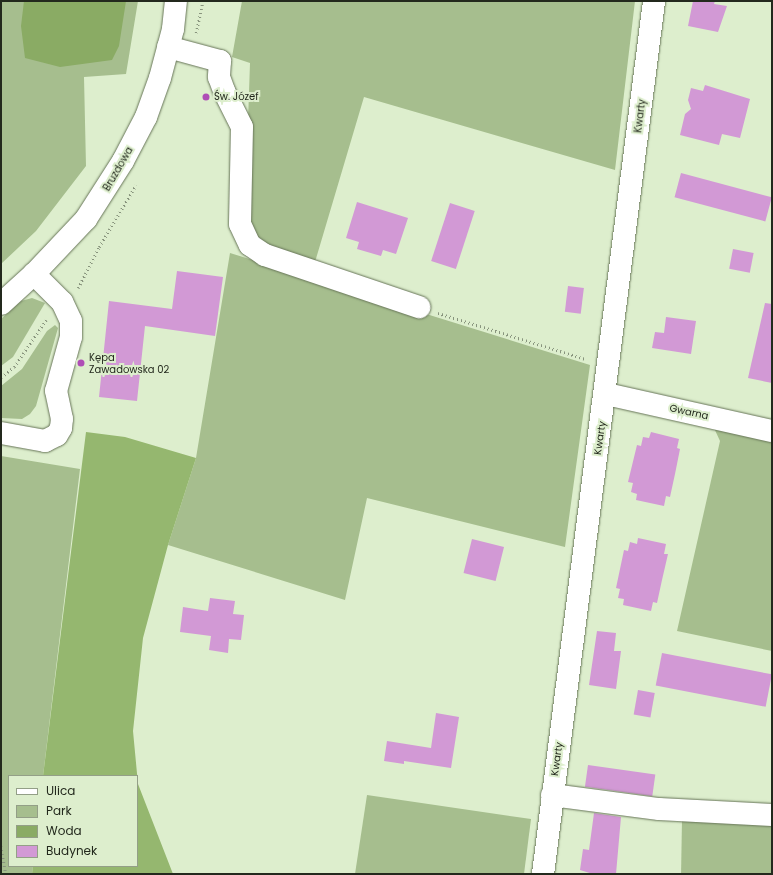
<!DOCTYPE html>
<html>
<head>
<meta charset="utf-8">
<style>
	body { margin:0 }
	#map { position:relative; width:773px; height:875px; overflow:hidden; background:#ddeecd; font-family:Poppins,sans-serif }
	div>[style] { position:absolute }
	.green>* { inset:0; background:#a6be8e; transform-origin:0 0 }
	.forest>* { inset:0; background:#95b76f }
	.water>* { inset:0; background:#8aab64 }
	.building>* { inset:0; background:#d299d5; transform-origin:0 0 }
	.path>* { height:2.5px; margin-top:-1.25px; transform-origin:0; background:repeating-linear-gradient(90deg,#88947d 0 1px,transparent 0 4px) }
	.roads { filter:drop-shadow(0 0 1px #677558) drop-shadow(0 0 1px #677558) }
	.minor>* { height:22px; margin:-11px; padding:0 11px; transform-origin:11px; border-radius:11px; background:#fff }
	.dots>* { width:11px; height:11px; translate:-50% -50%; box-sizing:border-box; border:2px solid #ddeecd; border-radius:50% }
	span { translate:-50% -50%; white-space:nowrap; text-align:center; line-height:1.15; -webkit-text-stroke:4px #ddeecd; paint-order:stroke }
	.poi-label { font-size:10px; color:#23291d }
	.left { translate:0 -50%; text-align:left }
	.street-label { font-size:10px; color:#23291d }
	.frame { position:absolute; inset:0; border:2px solid #23291d; pointer-events:none }
	.legend { position:absolute; left:8px; top:775px; width:130px; height:92px; box-sizing:border-box; background:#ddeecd; border:1px solid #939f87; margin:0; padding:5px 7px; list-style:none; font-size:12px; color:#23291d }
	.legend li { display:flex; align-items:center; gap:8px; height:20px }
	.legend b { width:20px; border:1px solid #939f87 }
</style>
</head>
<body>
<div id="map">
	<div class="green">
		<i style="clip-path:polygon(1px 1px,138px 1px,126px 74px,84px 77px,86px 166px,36px 231px,1px 264px)"></i>
		<i style="clip-path:polygon(242px 1px,635px 1px,615px 170px,364px 97px,315px 262px,270px 248px,251px 230px,245px 209px,250px 63px,232px 57px)"></i>
		<i style="clip-path:polygon(230px 253px,590px 365px,565px 547px,367px 498px,345px 600px,168px 545px,196px 458px)"></i>
		<i style="clip-path:polygon(32px 298px,45px 303px,13px 357px,1px 366px,1px 319px,21px 301px)"></i>
		<i style="clip-path:polygon(55px 325px,58px 328px,36px 406px,30px 414px,22px 419px,1px 418px,1px 386px,22px 369px,47px 331px)"></i>
		<i style="clip-path:polygon(714px 428px,772px 441px,772px 651px,677px 631px,720px 441px)"></i>
		<i style="clip-path:polygon(1px 456px,80px 469px,43px 776px,9px 776px,9px 866px,33px 866px,32px 874px,1px 874px)"></i>
		<i style="clip-path:polygon(367px 795px,531px 819px,524px 874px,355px 874px)"></i>
		<i style="left:682px;top:820px;width:90px;height:54px;rotate:1deg"></i>
	</div>
	<div class="forest">
		<i style="clip-path:polygon(86px 432px,125px 437px,196px 458px,168px 545px,143px 638px,133px 731px,138px 784px,173px 874px,32px 874px,33px 866px,137px 866px,137px 776px,43px 776px)"></i>
	</div>
	<div class="water">
		<i style="clip-path:polygon(24px 1px,126px 1px,119px 46px,112px 60px,60px 67px,25px 58px,21px 26px)"></i>
	</div>
	<div class="building">
		<i style="clip-path:polygon(693px 1px,715px 1px,714px 4px,727px 6px,718px 32px,688px 26px)"></i>
		<i style="clip-path:polygon(705px 85px,750px 99px,740px 138px,722px 134px,719px 145px,680px 135px,685px 114px,691px 109px,688px 100px,691px 88px,703px 91px)"></i>
		<i style="left:681px;top:173px;width:94px;height:25px;rotate:15deg"></i>
		<i style="clip-path:polygon(357px 202px,408px 218px,396px 254px,383px 250px,381px 256px,357px 249px,359px 242px,346px 238px)"></i>
		<i style="left:450px;top:203px;width:26px;height:61px;rotate:18deg"></i>
		<i style="left:733px;top:249px;width:21px;height:20px;rotate:11deg"></i>
		<i style="clip-path:polygon(177px 271px,223px 277px,215px 336px,145px 326px,137px 401px,99px 397px,109px 301px,172px 309px)"></i>
		<i style="left:568px;top:286px;width:16px;height:26px;rotate:7deg"></i>
		<i style="clip-path:polygon(765px 303px,772px 304px,772px 383px,748px 378px)"></i>
		<i style="clip-path:polygon(666px 317px,696px 321px,691px 354px,652px 348px,655px 332px,664px 333px)"></i>
		<i style="clip-path:polygon(651px 432px,679px 439px,677px 448px,680px 449px,675px 474px,670px 497px,666px 496px,664px 506px,636px 500px,637px 494px,631px 492px,633px 483px,628px 482px,637px 445px,641px 446px,643px 437px,649px 438px)"></i>
		<i style="clip-path:polygon(638px 538px,666px 544px,664px 554px,668px 554px,662px 580px,657px 603px,653px 602px,651px 611px,623px 605px,624px 599px,618px 598px,620px 589px,616px 588px,624px 550px,628px 551px,630px 542px,637px 544px)"></i>
		<i style="left:472px;top:539px;width:33px;height:35px;rotate:14deg"></i>
		<i style="clip-path:polygon(210px 598px,235px 601px,233px 614px,244px 615px,241px 640px,229px 639px,228px 653px,209px 650px,211px 636px,180px 632px,183px 607px,208px 611px)"></i>
		<i style="clip-path:polygon(597px 631px,616px 633px,614px 651px,621px 651px,616px 689px,589px 685px)"></i>
		<i style="left:662px;top:653px;width:112px;height:33px;rotate:11deg"></i>
		<i style="left:638px;top:690px;width:17px;height:25px;rotate:10deg"></i>
		<i style="clip-path:polygon(436px 713px,459px 717px,451px 768px,404px 761px,404px 764px,384px 761px,387px 741px,431px 748px)"></i>
		<i style="left:588px;top:765px;width:68px;height:22px;rotate:8deg"></i>
		<i style="clip-path:polygon(594px 813px,621px 817px,616px 874px,593px 874px,580px 870px,583px 849px,589px 850px)"></i>
	</div>
	<div class="path">
		<i style="left:196px;top:33px;width:33px;rotate:-78deg"></i>
		<i style="left:78px;top:288px;width:46px;rotate:-62.9deg"></i>
		<i style="left:99px;top:247px;width:72px;rotate:-59.2deg"></i>
		<i style="left:438px;top:313px;width:155px;rotate:17.3deg"></i>
		<i style="left:1px;top:377px;width:16px;rotate:-38deg"></i>
		<i style="left:14px;top:367px;width:57px;rotate:-55.8deg"></i>
		<i style="left:1px;top:846px;width:28px;rotate:80deg"></i>
	</div>
	<div class="roads">
		<div class="minor">
			<i style="left:168px;top:47px;width:54px;rotate:15.1deg"></i>
			<i style="left:220px;top:61px;width:16px;rotate:94deg"></i>
			<i style="left:219px;top:77px;width:15px;rotate:70deg"></i>
			<i style="left:224px;top:91px;width:40px;rotate:63.4deg"></i>
			<i style="left:242px;top:127px;width:97px;rotate:91.2deg"></i>
			<i style="left:240px;top:224px;width:23px;rotate:65deg"></i>
			<i style="left:250px;top:245px;width:18px;rotate:34deg"></i>
			<i style="left:265px;top:255px;width:163px;rotate:18.7deg"></i>
			<i style="left:1px;top:304px;width:45px;rotate:-42.3deg"></i>
			<i style="left:34px;top:274px;width:76px;rotate:-46.6deg"></i>
			<i style="left:86px;top:219px;width:69px;rotate:-57.5deg"></i>
			<i style="left:123px;top:161px;width:50px;rotate:-62.4deg"></i>
			<i style="left:146px;top:117px;width:41px;rotate:-70.3deg"></i>
			<i style="left:160px;top:78px;width:51px;rotate:-75.1deg"></i>
			<i style="left:173px;top:29px;width:28px;rotate:-84deg"></i>
			<i style="left:606px;top:394px;width:170px;rotate:12.6deg"></i>
			<i style="left:1px;top:433px;width:45px;rotate:10.3deg"></i>
			<i style="left:45px;top:441px;width:13px;rotate:-27deg"></i>
			<i style="left:57px;top:435px;width:8px;rotate:-60deg"></i>
			<i style="left:61px;top:428px;width:9px;rotate:-84deg"></i>
			<i style="left:62px;top:419px;width:29px;rotate:-102deg"></i>
			<i style="left:56px;top:391px;width:56px;rotate:-74.5deg"></i>
			<i style="left:71px;top:337px;width:16px;rotate:-90deg"></i>
			<i style="left:71px;top:321px;width:21px;rotate:-115deg"></i>
			<i style="left:62px;top:302px;width:40px;rotate:-135deg"></i>
			<i style="left:552px;top:795px;width:108px;rotate:7.5deg"></i>
			<i style="left:659px;top:809px;width:113px;rotate:3deg"></i>
			<i style="left:543px;top:874px;width:880px;rotate:-82.75deg"></i>
		</div>
	</div>
	<div class="dots">
		<i style="left:206px;top:97px;background:#af4eb6"></i>
		<i style="left:81px;top:363px;background:#af4eb6"></i>
	</div>
	<div class="poi-label">
		<span class="left" style="left:214px;top:97px">Św. Józef</span>
		<span class="left" style="left:89px;top:363px">Kępa<br>Zawadowska 02</span>
	</div>
	<div class="street-label">
		<span style="left:640px;top:116px;rotate:-83deg">Kwarty</span>
		<span style="left:118px;top:169px;rotate:-60deg">Bruzdowa</span>
		<span style="left:689px;top:412px;rotate:12deg">Gwarna</span>
		<span style="left:600px;top:438px;rotate:-82deg">Kwarty</span>
		<span style="left:557px;top:759px;rotate:-82deg">Kwarty</span>
	</div>
	<div class="frame"></div>
	<ul class="legend">
	<li><b style="height:5px;background:#fff"></b>Ulica</li>
	<li><b style="height:11px;background:#a6be8e"></b>Park</li>
	<li><b style="height:11px;background:#8aab64"></b>Woda</li>
	<li><b style="height:11px;background:#d299d5"></b>Budynek</li>
	</ul>
</div>
</body>
</html>
